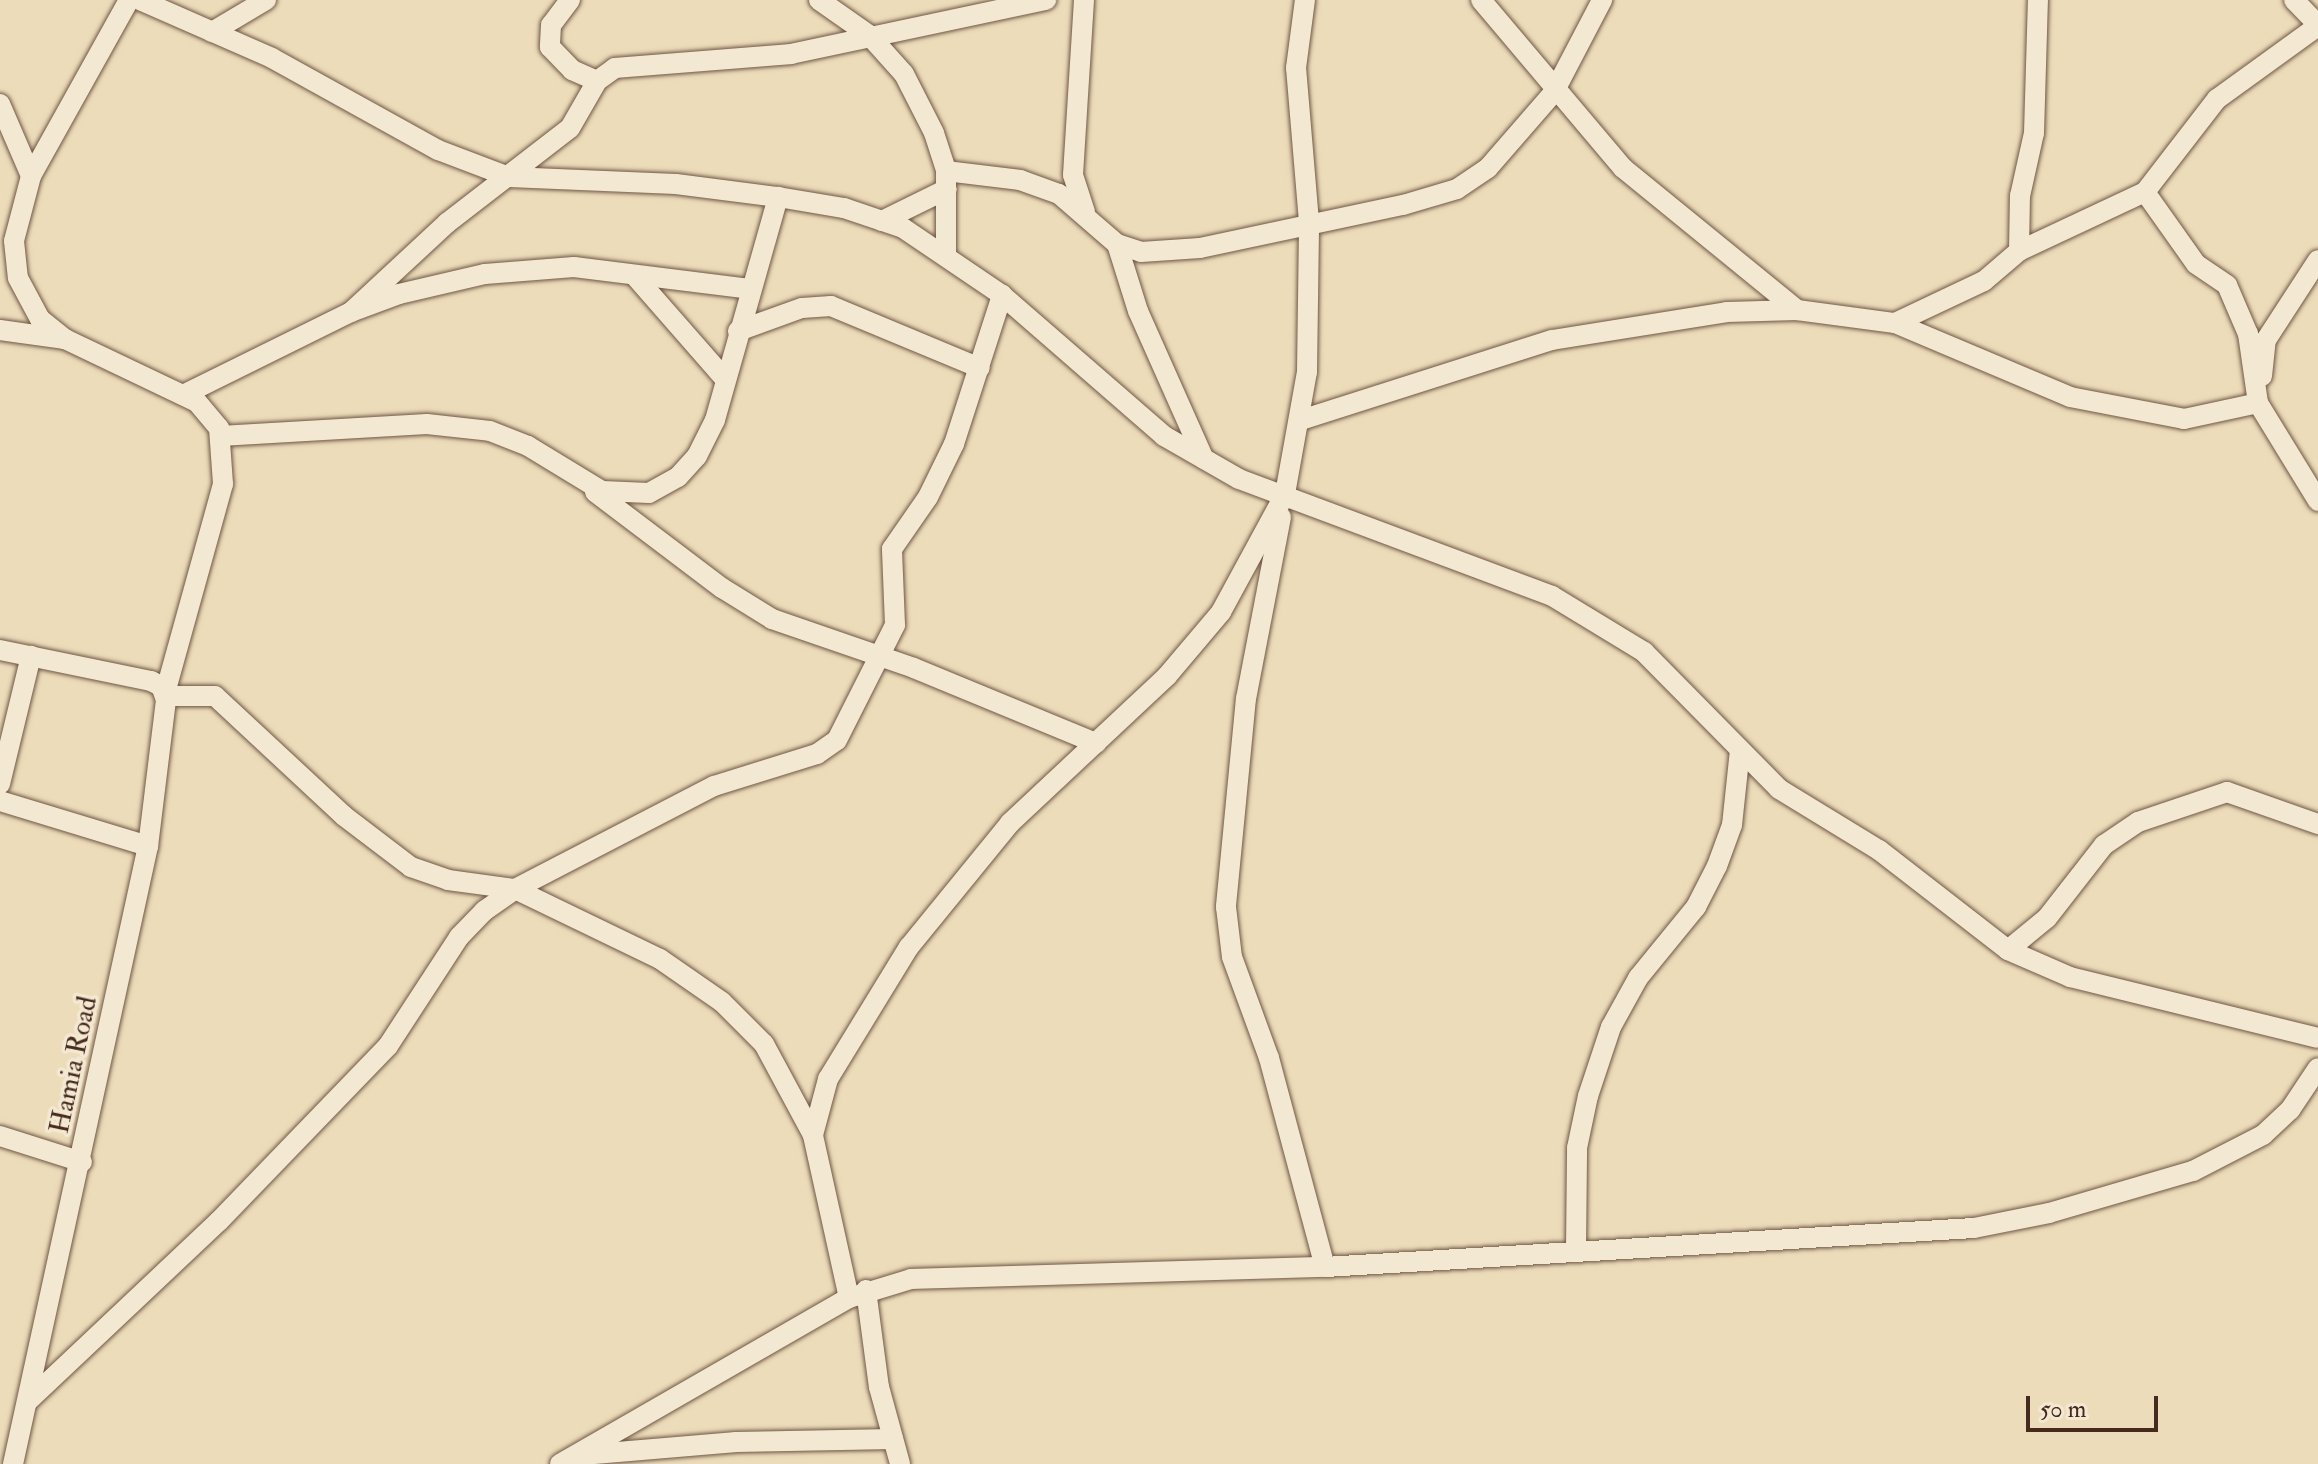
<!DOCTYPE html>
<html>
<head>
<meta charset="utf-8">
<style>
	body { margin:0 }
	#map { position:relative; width:2318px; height:1464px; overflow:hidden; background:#ecdcb9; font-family:"IM FELL Double Pica",serif }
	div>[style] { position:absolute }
	.roads { filter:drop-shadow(0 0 2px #705645) drop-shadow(0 0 2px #705645) }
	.minor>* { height:20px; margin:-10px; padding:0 10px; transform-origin:10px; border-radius:10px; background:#f3e8d2 }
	span { translate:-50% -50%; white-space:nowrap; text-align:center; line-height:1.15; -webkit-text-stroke:7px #f3e8d2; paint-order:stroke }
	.street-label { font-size:28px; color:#472a1e }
	.scale { position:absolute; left:2026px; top:1396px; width:132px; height:36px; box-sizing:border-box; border:4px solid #472a1e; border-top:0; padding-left:10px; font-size:24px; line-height:28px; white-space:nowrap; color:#472a1e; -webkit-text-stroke:6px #f3e8d2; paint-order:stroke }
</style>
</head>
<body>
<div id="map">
	<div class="roads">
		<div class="minor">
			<i style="left:140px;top:0;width:144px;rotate:23.7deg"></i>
			<i style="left:272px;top:58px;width:190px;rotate:29deg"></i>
			<i style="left:438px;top:150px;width:76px;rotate:20.8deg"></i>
			<i style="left:509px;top:177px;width:167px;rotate:2.4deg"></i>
			<i style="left:676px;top:184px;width:103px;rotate:7.3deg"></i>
			<i style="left:778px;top:197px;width:67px;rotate:9.5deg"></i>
			<i style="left:844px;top:208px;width:62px;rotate:18.7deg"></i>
			<i style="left:903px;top:228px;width:120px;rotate:34.1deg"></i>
			<i style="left:1002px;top:295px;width:215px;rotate:41deg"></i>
			<i style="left:1164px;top:436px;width:86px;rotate:29.8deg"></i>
			<i style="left:1239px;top:479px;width:334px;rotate:20.5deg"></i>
			<i style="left:1552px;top:596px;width:108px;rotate:31.3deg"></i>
			<i style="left:1644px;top:652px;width:192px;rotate:45.4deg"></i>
			<i style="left:1779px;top:789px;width:117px;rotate:31.4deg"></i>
			<i style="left:1879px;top:850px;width:163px;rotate:37.8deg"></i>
			<i style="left:2008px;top:950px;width:68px;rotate:23.5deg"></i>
			<i style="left:2070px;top:977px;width:255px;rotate:13.8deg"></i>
			<i style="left:570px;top:0;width:31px;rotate:127deg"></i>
			<i style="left:551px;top:25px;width:22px;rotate:93deg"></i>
			<i style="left:550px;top:47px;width:32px;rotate:46deg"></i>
			<i style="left:572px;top:70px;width:27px;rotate:24deg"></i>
			<i style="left:819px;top:0;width:61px;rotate:35deg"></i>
			<i style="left:869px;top:35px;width:52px;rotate:48.1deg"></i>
			<i style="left:904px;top:74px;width:66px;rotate:63deg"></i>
			<i style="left:934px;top:133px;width:40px;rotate:72deg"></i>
			<i style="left:946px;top:171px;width:85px;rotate:90deg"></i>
			<i style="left:1084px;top:0;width:175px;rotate:93.6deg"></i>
			<i style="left:1073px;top:175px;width:39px;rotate:72deg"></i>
			<i style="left:1481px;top:0;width:220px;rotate:49.8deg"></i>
			<i style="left:1623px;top:168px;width:225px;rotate:39.2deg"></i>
			<i style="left:2294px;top:0;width:35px;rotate:46deg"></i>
			<i style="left:212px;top:32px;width:63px;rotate:-30.7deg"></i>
			<i style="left:0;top:104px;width:78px;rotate:66.7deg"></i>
			<i style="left:31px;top:176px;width:67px;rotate:104.7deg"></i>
			<i style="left:14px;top:241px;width:37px;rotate:84deg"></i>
			<i style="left:18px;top:278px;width:47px;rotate:61.8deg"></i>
			<i style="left:40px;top:319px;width:32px;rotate:39deg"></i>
			<i style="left:65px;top:339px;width:146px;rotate:25.5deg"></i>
			<i style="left:197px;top:402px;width:34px;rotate:50deg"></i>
			<i style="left:219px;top:428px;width:56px;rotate:85.9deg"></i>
			<i style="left:223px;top:484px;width:217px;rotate:105.5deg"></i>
			<i style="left:946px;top:171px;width:75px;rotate:6.9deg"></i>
			<i style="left:1020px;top:180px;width:41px;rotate:19.7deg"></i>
			<i style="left:1059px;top:194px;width:77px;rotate:40.8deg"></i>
			<i style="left:1117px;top:244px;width:25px;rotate:18deg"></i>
			<i style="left:1141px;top:252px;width:59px;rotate:-3.9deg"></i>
			<i style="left:1200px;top:248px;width:208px;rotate:-12deg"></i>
			<i style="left:1403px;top:205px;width:56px;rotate:-16.5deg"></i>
			<i style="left:1457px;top:189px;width:37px;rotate:-34deg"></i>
			<i style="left:1488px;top:168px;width:101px;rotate:-49deg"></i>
			<i style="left:1554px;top:92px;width:104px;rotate:-62.4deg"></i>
			<i style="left:31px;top:176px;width:201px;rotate:-60.9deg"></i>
			<i style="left:882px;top:221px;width:72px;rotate:-26.2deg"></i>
			<i style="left:1117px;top:244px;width:70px;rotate:72.6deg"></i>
			<i style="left:1138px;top:311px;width:162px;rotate:66deg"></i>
			<i style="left:2019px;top:251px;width:55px;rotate:-89deg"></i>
			<i style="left:2020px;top:196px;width:65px;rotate:-77.5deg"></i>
			<i style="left:2034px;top:133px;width:133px;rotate:-88.3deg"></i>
			<i style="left:634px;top:275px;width:138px;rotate:48.8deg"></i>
			<i style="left:351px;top:312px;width:131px;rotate:-42.8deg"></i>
			<i style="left:447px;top:223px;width:155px;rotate:-37.7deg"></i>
			<i style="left:570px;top:128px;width:54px;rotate:-60.1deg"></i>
			<i style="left:597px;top:81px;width:22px;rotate:-36deg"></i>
			<i style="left:615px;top:68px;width:177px;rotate:-4.5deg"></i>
			<i style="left:791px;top:54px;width:261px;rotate:-12deg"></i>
			<i style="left:1895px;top:323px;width:98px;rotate:-25.3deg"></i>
			<i style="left:1984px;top:281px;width:46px;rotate:-40.6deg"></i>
			<i style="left:2019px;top:251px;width:139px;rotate:-25.1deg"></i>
			<i style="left:0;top:330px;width:66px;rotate:7.9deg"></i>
			<i style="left:738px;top:331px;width:68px;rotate:-19.8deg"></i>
			<i style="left:802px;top:308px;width:29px;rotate:-4deg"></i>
			<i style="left:831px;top:306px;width:161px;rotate:22.6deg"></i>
			<i style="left:2262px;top:376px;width:36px;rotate:-84deg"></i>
			<i style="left:2266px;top:340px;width:95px;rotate:-57deg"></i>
			<i style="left:183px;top:395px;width:187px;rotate:-26.3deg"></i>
			<i style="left:351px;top:312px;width:51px;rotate:-20.6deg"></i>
			<i style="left:399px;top:294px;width:88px;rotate:-13.1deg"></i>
			<i style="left:485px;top:274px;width:89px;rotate:-4.5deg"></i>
			<i style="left:574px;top:267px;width:177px;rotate:7.1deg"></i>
			<i style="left:2258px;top:403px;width:70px;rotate:-98.2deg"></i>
			<i style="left:2248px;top:334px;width:53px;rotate:-113.2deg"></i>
			<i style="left:2227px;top:285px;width:37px;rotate:-146deg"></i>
			<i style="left:2196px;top:264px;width:88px;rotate:-125.3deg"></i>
			<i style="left:2145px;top:192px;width:118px;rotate:-52.3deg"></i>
			<i style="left:2217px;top:99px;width:125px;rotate:-35.9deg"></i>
			<i style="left:1301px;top:420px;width:263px;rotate:-17.7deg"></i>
			<i style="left:1552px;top:340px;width:177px;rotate:-9.1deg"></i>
			<i style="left:1727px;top:312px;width:70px;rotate:-1.6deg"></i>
			<i style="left:1797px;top:310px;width:99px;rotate:7.6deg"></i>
			<i style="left:1895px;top:323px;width:190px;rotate:22.9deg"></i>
			<i style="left:2070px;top:397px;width:116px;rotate:10.9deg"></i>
			<i style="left:2184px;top:419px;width:76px;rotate:-12.2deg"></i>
			<i style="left:2258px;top:403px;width:115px;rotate:58.5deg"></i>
			<i style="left:220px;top:436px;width:207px;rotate:-3.3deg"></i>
			<i style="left:427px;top:424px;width:63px;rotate:6.3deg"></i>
			<i style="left:490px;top:431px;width:41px;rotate:21.5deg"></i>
			<i style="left:528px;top:446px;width:87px;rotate:31.3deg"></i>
			<i style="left:602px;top:491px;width:47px;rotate:2.4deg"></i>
			<i style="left:649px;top:493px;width:33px;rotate:-29deg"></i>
			<i style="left:678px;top:477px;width:28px;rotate:-48deg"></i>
			<i style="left:697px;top:456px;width:40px;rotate:-63.4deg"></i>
			<i style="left:715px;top:420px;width:232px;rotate:-74.2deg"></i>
			<i style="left:595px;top:492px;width:159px;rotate:37.1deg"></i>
			<i style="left:722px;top:588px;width:59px;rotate:31.8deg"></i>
			<i style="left:772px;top:619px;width:150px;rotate:19deg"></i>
			<i style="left:914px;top:668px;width:197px;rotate:22.4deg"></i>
			<i style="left:1281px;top:517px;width:184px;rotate:100.9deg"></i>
			<i style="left:1246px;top:698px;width:210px;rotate:95.5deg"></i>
			<i style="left:1226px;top:907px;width:50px;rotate:83.2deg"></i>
			<i style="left:1232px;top:957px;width:108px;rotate:69.9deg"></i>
			<i style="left:1269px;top:1058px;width:216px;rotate:75deg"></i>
			<i style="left:0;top:650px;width:154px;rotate:11.6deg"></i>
			<i style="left:151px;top:681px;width:11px;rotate:27deg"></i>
			<i style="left:161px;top:686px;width:15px;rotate:70deg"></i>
			<i style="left:166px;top:700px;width:147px;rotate:97deg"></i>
			<i style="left:148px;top:846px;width:633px;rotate:102.32deg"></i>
			<i style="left:165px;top:696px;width:50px"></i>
			<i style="left:215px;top:696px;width:176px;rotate:42.9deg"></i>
			<i style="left:344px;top:816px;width:84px;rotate:37.3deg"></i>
			<i style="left:411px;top:867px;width:39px;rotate:19deg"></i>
			<i style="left:448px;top:880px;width:68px;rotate:7.7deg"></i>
			<i style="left:515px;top:889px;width:161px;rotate:25.8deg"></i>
			<i style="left:660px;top:959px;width:75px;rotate:34.7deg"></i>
			<i style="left:722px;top:1002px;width:59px;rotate:45deg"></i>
			<i style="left:764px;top:1044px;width:103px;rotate:61.7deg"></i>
			<i style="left:0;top:784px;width:132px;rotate:-76.4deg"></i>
			<i style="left:0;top:801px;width:155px;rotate:16.9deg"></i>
			<i style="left:2008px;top:950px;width:50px;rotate:-39.4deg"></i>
			<i style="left:2047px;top:918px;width:93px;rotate:-52deg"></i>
			<i style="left:2104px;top:845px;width:41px;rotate:-34.1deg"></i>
			<i style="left:2138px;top:822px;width:94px;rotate:-18.6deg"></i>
			<i style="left:2227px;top:792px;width:96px;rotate:19.4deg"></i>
			<i style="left:0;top:1136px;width:86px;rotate:17.6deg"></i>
			<i style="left:1576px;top:1250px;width:102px;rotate:-89.4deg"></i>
			<i style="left:1577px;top:1148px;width:53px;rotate:-78.1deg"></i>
			<i style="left:1588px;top:1096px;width:73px;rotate:-71.6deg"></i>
			<i style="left:1611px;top:1027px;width:56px;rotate:-61.1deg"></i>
			<i style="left:1638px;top:978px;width:92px;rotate:-50.8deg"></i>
			<i style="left:1696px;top:907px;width:46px;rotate:-62.9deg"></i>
			<i style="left:1717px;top:866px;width:44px;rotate:-69.9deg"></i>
			<i style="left:1732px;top:825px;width:75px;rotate:-83.9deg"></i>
			<i style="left:866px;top:1290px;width:98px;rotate:82.4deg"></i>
			<i style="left:879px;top:1387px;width:80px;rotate:74.7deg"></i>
			<i style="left:849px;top:1298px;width:167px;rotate:-102.5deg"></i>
			<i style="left:813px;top:1135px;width:58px;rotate:-75deg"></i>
			<i style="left:828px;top:1079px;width:155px;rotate:-58.5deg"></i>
			<i style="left:909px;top:947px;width:160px;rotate:-50.8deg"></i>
			<i style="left:1010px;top:823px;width:215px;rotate:-43.1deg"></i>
			<i style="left:1167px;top:676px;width:84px;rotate:-49.8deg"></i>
			<i style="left:1221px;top:612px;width:134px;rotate:-61.5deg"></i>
			<i style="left:1285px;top:494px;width:124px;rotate:-79.8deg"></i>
			<i style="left:1307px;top:372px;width:150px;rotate:-89.2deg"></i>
			<i style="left:1309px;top:222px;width:155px;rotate:-94.8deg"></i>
			<i style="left:1296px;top:68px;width:69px;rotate:-82.5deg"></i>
			<i style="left:28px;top:1401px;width:262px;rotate:-43.3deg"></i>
			<i style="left:219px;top:1221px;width:243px;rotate:-46deg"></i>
			<i style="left:388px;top:1046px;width:130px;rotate:-56.9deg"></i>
			<i style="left:459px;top:937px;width:36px;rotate:-46deg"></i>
			<i style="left:484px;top:911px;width:38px;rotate:-35deg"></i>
			<i style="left:515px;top:889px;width:224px;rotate:-27.4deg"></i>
			<i style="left:714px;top:786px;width:108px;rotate:-17.3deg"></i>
			<i style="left:817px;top:754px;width:24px;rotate:-35deg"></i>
			<i style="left:837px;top:740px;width:129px;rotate:-63.2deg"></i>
			<i style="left:895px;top:625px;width:76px;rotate:-92.3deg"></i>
			<i style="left:892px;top:549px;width:63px;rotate:-55.3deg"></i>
			<i style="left:928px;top:497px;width:59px;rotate:-63.9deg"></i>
			<i style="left:954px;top:444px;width:157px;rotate:-72.1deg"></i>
			<i style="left:582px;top:1455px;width:155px;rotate:-4.8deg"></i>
			<i style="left:736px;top:1442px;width:157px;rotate:-1.1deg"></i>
			<i style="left:560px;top:1464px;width:333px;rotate:-29.9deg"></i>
			<i style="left:849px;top:1298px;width:65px;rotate:-17deg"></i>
			<i style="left:911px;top:1279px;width:414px;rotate:-1.7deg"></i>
			<i style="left:1325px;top:1267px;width:650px;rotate:-3.44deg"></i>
			<i style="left:1974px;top:1228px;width:76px;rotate:-11.3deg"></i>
			<i style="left:2049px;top:1213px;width:150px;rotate:-16.3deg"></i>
			<i style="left:2193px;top:1171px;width:79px;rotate:-27.2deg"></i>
			<i style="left:2263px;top:1135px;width:37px;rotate:-43deg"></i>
			<i style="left:2290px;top:1110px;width:50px;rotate:-56.3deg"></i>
		</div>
	</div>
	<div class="street-label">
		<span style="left:74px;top:1065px;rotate:-78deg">Hamia Road</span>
	</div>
	<div class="scale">50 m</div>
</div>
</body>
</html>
